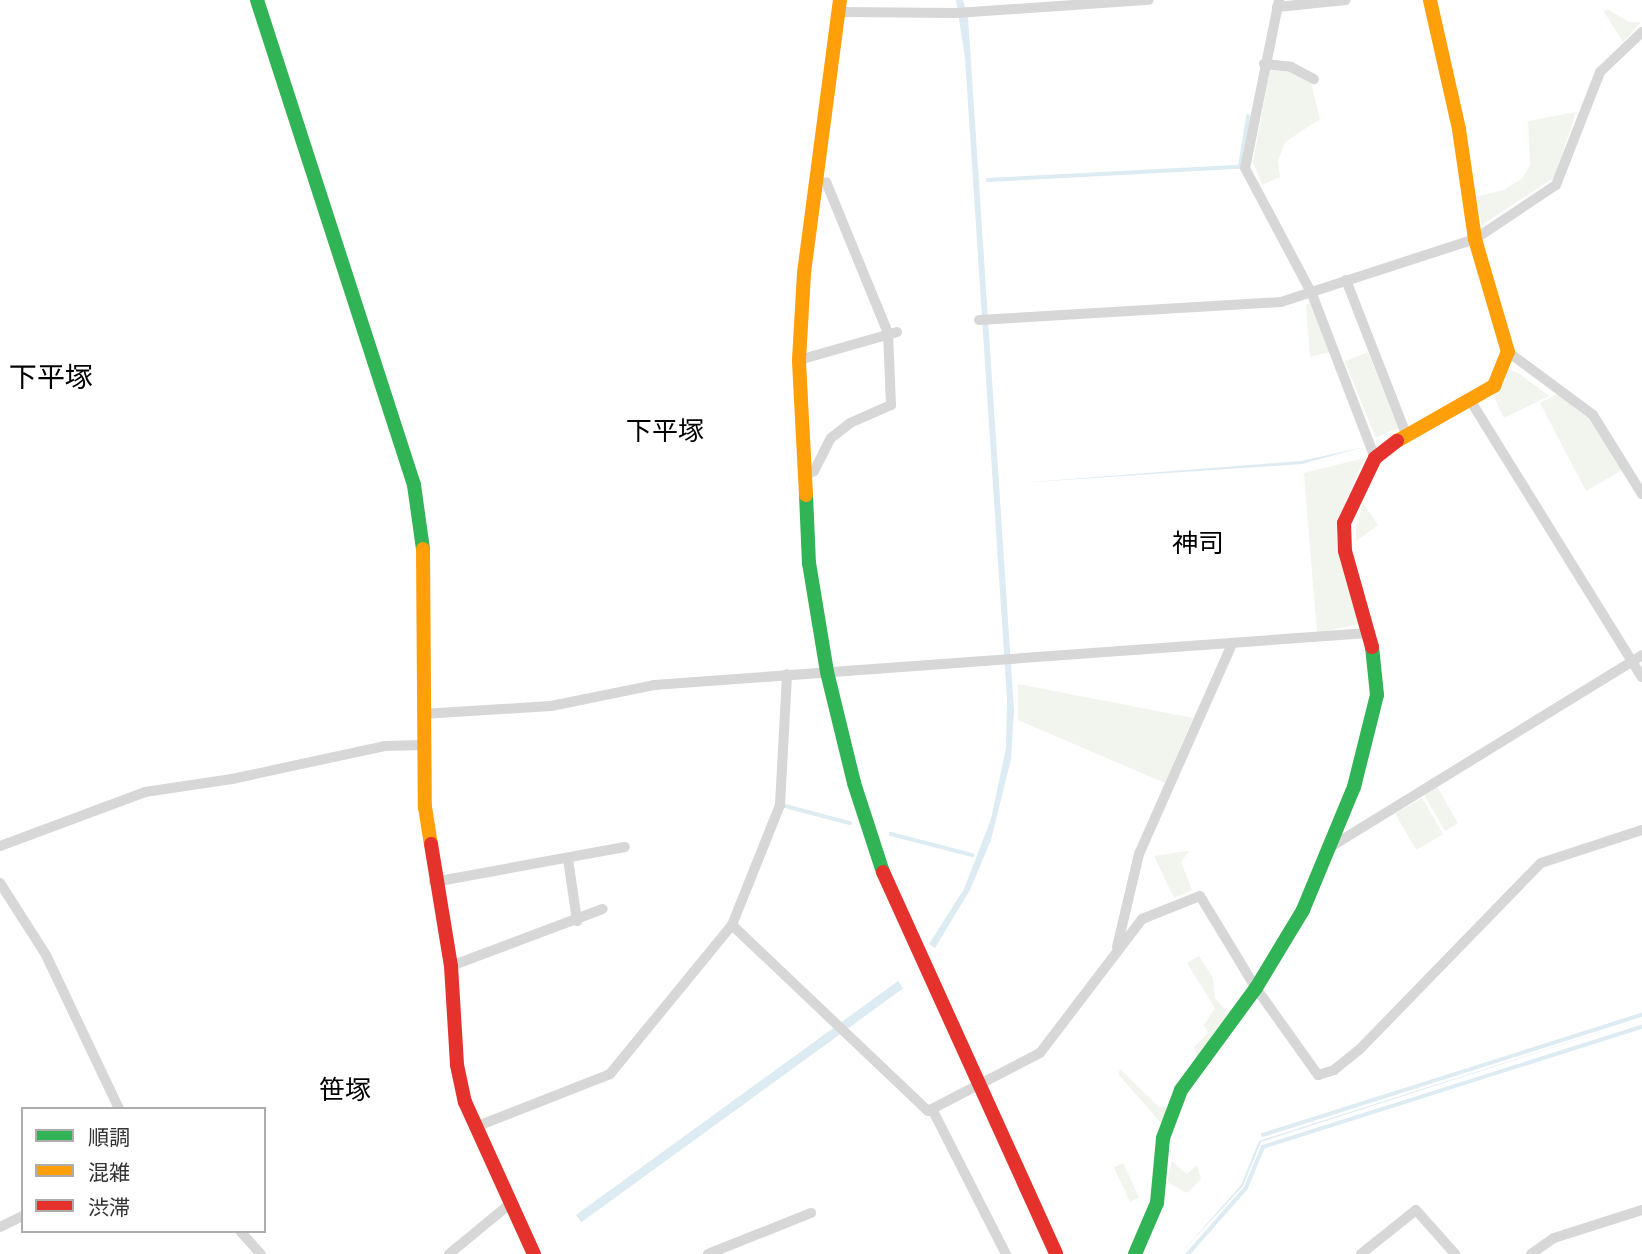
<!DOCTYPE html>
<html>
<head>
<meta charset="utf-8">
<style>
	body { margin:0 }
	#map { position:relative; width:1642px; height:1254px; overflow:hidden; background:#fff; font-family:Figtree,"Noto Sans JP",sans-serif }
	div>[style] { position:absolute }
	.green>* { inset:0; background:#f1f5ed; transform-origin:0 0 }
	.water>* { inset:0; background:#ddebf3; transform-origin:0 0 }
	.stream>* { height:3.5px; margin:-1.75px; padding:0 1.75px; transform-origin:1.75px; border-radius:1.75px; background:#ddebf3 }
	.street>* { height:10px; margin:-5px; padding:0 5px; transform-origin:5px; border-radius:5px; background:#d7d7d7 }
	.fast>* { height:14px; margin:-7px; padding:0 7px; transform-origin:7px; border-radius:7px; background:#30b455 }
	.slow>* { height:14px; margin:-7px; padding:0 7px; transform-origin:7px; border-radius:7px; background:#ff9f0a }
	.jam>* { height:14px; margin:-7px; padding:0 7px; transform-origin:7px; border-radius:7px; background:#e5322d }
	span { translate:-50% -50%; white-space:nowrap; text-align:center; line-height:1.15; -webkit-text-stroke:7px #fff; paint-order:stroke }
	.neighbourhood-label { font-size:26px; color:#000 }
	.quarter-label { font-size:28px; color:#000 }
	.legend { position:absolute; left:21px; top:1107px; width:245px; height:126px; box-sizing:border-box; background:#fff; border:2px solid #adadad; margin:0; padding:9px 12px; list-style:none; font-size:21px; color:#333 }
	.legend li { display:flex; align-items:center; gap:14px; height:35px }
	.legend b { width:35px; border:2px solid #adadad }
</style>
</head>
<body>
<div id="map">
	<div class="green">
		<i style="clip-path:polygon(1607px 9px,1629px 22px,1641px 22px,1623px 42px,1604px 12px)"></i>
		<i style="clip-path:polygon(1270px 70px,1292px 72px,1311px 83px,1320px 119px,1285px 142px,1278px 161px,1280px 177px,1262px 185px,1253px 162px)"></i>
		<i style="clip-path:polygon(1576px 112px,1555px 177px,1482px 225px,1475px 197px,1504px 190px,1523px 178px,1530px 165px,1528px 121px)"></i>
		<i style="clip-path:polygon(1310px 303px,1330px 352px,1310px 357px,1306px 305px)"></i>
		<i style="left:1368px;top:352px;width:82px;height:25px;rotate:68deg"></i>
		<i style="clip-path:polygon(1508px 369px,1520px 374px,1549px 396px,1504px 418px,1492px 393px)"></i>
		<i style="clip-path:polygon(1557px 394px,1590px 416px,1623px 470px,1586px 491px,1540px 403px)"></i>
		<i style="clip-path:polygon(1365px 458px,1346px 499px,1340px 554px,1359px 624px,1317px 633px,1304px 473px)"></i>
		<i style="clip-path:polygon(1363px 503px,1378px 525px,1356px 541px,1356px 529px)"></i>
		<i style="clip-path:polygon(1018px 684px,1193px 718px,1165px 783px,1018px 720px)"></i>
		<i style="left:1437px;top:787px;width:42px;height:15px;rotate:60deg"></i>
		<i style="left:1422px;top:798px;width:42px;height:31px;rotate:60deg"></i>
		<i style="clip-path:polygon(1189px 851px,1181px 862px,1192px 890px,1174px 898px,1154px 856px)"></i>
		<i style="clip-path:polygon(1199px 956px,1213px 978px,1215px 998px,1228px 1013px,1198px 1055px,1194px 1047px,1208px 1033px,1204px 1025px,1215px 1008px,1187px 963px)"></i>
		<i style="clip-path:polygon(1120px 1069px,1159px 1107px,1168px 1108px,1161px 1123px,1118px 1074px)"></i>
		<i style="clip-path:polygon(1172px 1161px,1187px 1174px,1197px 1165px,1201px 1179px,1187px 1193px,1167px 1182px)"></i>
		<i style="left:1123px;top:1163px;width:38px;height:10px;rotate:65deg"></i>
	</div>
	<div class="water">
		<i style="clip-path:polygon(956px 0,963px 0,968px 17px,1014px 711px,1011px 759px,991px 840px,970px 890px,935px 948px,929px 944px,964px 889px,991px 819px,1006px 748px,1007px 699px,965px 58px)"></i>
		<i style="clip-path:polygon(1364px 447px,1302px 464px,1005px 484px,1301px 461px)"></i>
		<i style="left:898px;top:981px;width:9px;height:398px;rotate:54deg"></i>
		<i style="clip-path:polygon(1642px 1019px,1261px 1142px,1243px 1186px,1180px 1254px,1241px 1185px,1259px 1141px)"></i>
	</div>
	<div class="stream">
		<i style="left:988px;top:180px;width:252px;rotate:-3deg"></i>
		<i style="left:1240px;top:167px;width:51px;rotate:-80.9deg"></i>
		<i style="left:785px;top:806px;width:67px;rotate:14.7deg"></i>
		<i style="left:891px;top:834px;width:84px;rotate:14.5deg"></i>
		<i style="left:1263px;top:1135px;width:398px;rotate:-17.6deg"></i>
		<i style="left:1188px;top:1254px;width:88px;rotate:-48.7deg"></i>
		<i style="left:1246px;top:1188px;width:44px;rotate:-67.5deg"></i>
		<i style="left:1263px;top:1147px;width:398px;rotate:-17.6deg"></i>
	</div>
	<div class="street">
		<i style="left:1279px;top:0;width:171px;rotate:101.4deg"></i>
		<i style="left:1245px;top:168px;width:143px;rotate:62deg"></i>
		<i style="left:1312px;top:294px;width:176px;rotate:69deg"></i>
		<i style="left:1277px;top:7px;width:69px;rotate:-5.8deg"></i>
		<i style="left:839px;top:12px;width:117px;rotate:0.5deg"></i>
		<i style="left:956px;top:13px;width:193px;rotate:-3.9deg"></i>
		<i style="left:1264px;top:64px;width:27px;rotate:6deg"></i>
		<i style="left:1291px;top:67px;width:26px;rotate:28deg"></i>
		<i style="left:1346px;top:280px;width:165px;rotate:68.7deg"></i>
		<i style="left:979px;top:320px;width:303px;rotate:-3.4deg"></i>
		<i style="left:1281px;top:302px;width:204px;rotate:-18deg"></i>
		<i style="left:1475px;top:239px;width:97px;rotate:-33.7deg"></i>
		<i style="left:1556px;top:185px;width:121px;rotate:-68.7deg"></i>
		<i style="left:1600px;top:72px;width:58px;rotate:-43.6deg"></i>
		<i style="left:1508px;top:352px;width:106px;rotate:36.5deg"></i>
		<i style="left:1593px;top:415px;width:93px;rotate:58.2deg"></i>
		<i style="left:799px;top:360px;width:102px;rotate:-15.9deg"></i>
		<i style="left:1470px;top:400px;width:326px;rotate:58.2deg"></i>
		<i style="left:804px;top:476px;width:11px;rotate:-27deg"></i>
		<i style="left:814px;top:471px;width:37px;rotate:-63deg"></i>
		<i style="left:831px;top:438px;width:24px;rotate:-38deg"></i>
		<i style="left:850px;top:423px;width:45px;rotate:-23.7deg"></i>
		<i style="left:891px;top:405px;width:72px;rotate:-92.4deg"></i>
		<i style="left:888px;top:333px;width:163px;rotate:-112.3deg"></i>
		<i style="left:423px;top:714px;width:128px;rotate:-3.6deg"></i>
		<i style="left:551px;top:706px;width:105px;rotate:-11.5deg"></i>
		<i style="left:654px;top:685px;width:716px;rotate:-4.17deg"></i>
		<i style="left:0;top:846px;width:155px;rotate:-20.4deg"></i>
		<i style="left:145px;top:792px;width:88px;rotate:-8.5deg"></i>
		<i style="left:232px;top:779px;width:156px;rotate:-12.2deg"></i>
		<i style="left:384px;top:746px;width:40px;rotate:-1.4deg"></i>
		<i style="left:1332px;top:846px;width:364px;rotate:-31.6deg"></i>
		<i style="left:568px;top:859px;width:63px;rotate:81.7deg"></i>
		<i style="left:434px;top:882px;width:194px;rotate:-10.4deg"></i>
		<i style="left:0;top:883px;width:85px;rotate:57.4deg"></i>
		<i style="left:46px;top:955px;width:170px;rotate:64.6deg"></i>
		<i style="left:732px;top:925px;width:270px;rotate:43.5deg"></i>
		<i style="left:928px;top:1111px;width:126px;rotate:-27.4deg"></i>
		<i style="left:1040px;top:1053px;width:168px;rotate:-52.7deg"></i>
		<i style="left:1142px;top:919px;width:62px;rotate:-21.6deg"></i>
		<i style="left:1200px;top:896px;width:108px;rotate:58.7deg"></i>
		<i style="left:1256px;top:988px;width:107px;rotate:54.5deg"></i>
		<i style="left:1318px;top:1075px;width:17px;rotate:-17deg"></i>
		<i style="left:1334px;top:1070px;width:32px;rotate:-39deg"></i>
		<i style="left:1359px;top:1050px;width:261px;rotate:-45.8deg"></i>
		<i style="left:1541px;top:863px;width:106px;rotate:-18.1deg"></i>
		<i style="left:1117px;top:947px;width:96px;rotate:-76.7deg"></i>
		<i style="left:1139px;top:854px;width:230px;rotate:-66.1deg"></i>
		<i style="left:451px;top:966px;width:162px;rotate:-20.6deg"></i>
		<i style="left:932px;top:1109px;width:163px;rotate:63deg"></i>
		<i style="left:475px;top:1127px;width:145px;rotate:-21.4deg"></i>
		<i style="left:610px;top:1074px;width:193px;rotate:-50.7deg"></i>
		<i style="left:732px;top:925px;width:129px;rotate:-68.2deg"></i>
		<i style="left:780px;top:805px;width:131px;rotate:-86.9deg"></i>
		<i style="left:0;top:1227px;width:25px;rotate:-26deg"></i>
		<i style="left:240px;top:1231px;width:31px;rotate:48deg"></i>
		<i style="left:449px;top:1254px;width:80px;rotate:-39.4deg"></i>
		<i style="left:708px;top:1254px;width:111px;rotate:-21.7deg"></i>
		<i style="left:1361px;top:1254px;width:70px;rotate:-38.7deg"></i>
		<i style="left:1416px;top:1210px;width:59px;rotate:48.4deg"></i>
		<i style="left:1531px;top:1254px;width:28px;rotate:-35deg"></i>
		<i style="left:1554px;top:1238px;width:92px;rotate:-17.7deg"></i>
	</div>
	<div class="fast">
		<i style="left:257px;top:0;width:510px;rotate:72.06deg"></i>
		<i style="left:414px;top:485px;width:65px;rotate:82deg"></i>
		<i style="left:806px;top:495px;width:68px;rotate:87.5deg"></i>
		<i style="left:809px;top:563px;width:110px;rotate:80.6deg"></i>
		<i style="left:827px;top:672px;width:114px;rotate:76.3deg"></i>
		<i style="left:854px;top:783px;width:94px;rotate:72deg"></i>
		<i style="left:1135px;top:1254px;width:56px;rotate:-66.7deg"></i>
		<i style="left:1157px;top:1203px;width:65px;rotate:-84.7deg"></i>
		<i style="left:1163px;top:1138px;width:51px;rotate:-69.4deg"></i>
		<i style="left:1181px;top:1090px;width:127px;rotate:-53.7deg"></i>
		<i style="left:1256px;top:988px;width:91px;rotate:-58.9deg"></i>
		<i style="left:1303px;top:910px;width:133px;rotate:-67.5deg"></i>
		<i style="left:1354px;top:787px;width:95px;rotate:-76deg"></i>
		<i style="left:1377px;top:695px;width:48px;rotate:-95.9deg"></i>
	</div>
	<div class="slow">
		<i style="left:1397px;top:441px;width:112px;rotate:-29.6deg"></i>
		<i style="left:1494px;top:386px;width:37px;rotate:-68deg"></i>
		<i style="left:1508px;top:352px;width:118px;rotate:-106.3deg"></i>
		<i style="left:1475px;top:239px;width:111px;rotate:-98.3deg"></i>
		<i style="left:1459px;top:129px;width:132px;rotate:-102.7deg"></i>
		<i style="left:806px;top:495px;width:135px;rotate:-93deg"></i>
		<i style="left:799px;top:360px;width:87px;rotate:-86.7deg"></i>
		<i style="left:804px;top:273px;width:275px;rotate:-82.5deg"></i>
		<i style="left:423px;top:549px;width:258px;rotate:89.6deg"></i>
		<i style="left:425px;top:807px;width:37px;rotate:81deg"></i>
	</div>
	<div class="jam">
		<i style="left:1372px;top:647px;width:100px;rotate:-105.7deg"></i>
		<i style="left:1345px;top:551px;width:28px;rotate:-92deg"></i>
		<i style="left:1344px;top:523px;width:72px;rotate:-64.5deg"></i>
		<i style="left:1375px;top:458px;width:28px;rotate:-38deg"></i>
		<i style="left:431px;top:844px;width:124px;rotate:80.7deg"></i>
		<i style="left:451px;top:966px;width:99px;rotate:86.5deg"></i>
		<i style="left:457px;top:1065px;width:38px;rotate:78deg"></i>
		<i style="left:465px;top:1102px;width:167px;rotate:65.6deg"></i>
		<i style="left:883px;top:872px;width:419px;rotate:65.6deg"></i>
	</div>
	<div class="neighbourhood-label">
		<span style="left:665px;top:432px">下平塚</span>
		<span style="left:1198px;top:544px">神司</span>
		<span style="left:345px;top:1091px">笹塚</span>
	</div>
	<div class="quarter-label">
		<span style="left:51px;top:377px">下平塚</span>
	</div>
	<ul class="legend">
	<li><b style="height:9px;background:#30b455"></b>順調</li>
	<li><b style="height:9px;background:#ff9f0a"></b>混雑</li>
	<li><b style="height:9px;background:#e5322d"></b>渋滞</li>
	</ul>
</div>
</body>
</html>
